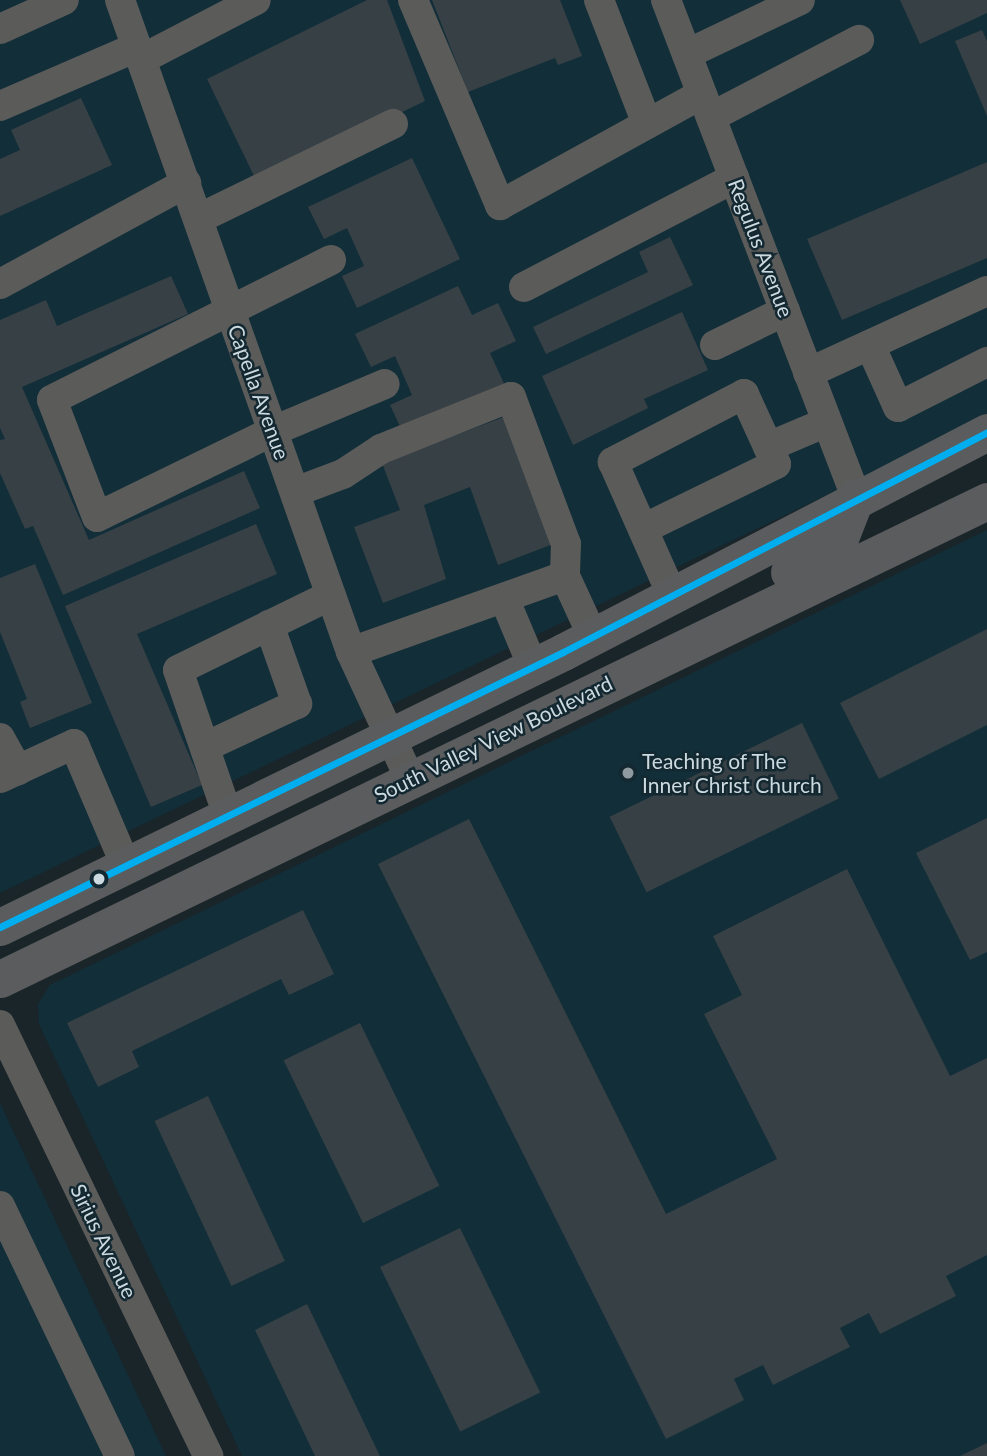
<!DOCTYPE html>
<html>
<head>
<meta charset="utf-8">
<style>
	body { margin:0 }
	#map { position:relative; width:987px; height:1456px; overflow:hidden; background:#1a252a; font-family:Lato,sans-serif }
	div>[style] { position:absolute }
	.built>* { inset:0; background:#122e39 }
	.building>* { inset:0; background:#374045; transform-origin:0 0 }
	.minor>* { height:30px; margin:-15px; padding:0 15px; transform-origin:15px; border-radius:15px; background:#5b5b5a }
	.major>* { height:37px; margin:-18.5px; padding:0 18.5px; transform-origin:18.5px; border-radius:18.5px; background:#5a5c5d }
	.bus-1>* { height:7px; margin:-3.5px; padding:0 3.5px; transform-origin:3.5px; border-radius:3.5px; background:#00adef }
	.dots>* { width:19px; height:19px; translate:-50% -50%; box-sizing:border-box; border:4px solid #132831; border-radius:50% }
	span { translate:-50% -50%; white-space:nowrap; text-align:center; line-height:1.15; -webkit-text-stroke:5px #132831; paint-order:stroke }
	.street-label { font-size:21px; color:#ccd9df }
	.poi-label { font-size:21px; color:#ccd9df }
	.left { translate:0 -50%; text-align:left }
</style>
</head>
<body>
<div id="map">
	<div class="built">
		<i style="clip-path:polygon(0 0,987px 0,987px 418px,0 893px)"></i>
		<i style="clip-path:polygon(987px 530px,987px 1456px,242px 1456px,39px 1024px,38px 1004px,50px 985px)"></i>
		<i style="clip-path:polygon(0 1103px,166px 1456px,0 1456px)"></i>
	</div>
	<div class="building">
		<i style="clip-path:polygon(367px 0,387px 0,425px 101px,257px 182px,207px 79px)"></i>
		<i style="clip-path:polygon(432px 0,560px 0,582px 56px,558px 65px,555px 58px,468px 92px)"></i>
		<i style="clip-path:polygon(900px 0,987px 0,987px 13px,920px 44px)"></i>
		<i style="clip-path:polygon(982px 30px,987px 41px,987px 116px,955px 41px)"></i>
		<i style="clip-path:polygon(81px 98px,112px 165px,0 216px,0 159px,20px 150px,11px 130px)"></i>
		<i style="clip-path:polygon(412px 158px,460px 259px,357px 308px,342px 276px,364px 266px,347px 228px,324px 239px,308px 207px)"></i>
		<i style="clip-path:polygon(987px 162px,987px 258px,842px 320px,807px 239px)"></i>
		<i style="clip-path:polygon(670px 237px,693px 285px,546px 354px,533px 327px,648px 272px,639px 252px)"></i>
		<i style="clip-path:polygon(171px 276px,188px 314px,22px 387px,89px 540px,244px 471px,260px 508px,63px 595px,33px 526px,25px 529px,0 473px,0 440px,5px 439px,0 428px,0 320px,46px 300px,57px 326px)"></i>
		<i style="clip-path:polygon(458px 286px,472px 315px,498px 303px,516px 341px,490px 353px,506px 388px,404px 435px,390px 405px,412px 395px,395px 356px,371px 367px,355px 334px)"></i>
		<i style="clip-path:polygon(682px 312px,708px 370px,644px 399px,648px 408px,573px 445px,542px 376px)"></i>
		<i style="clip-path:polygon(504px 417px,553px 544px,498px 565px,470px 487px,424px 505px,446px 579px,383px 603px,354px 527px,400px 510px,382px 463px)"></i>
		<i style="clip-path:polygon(256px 524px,277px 574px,137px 634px,202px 785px,151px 807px,65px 606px)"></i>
		<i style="clip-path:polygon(35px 564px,92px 703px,30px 728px,20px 702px,27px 699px,0 632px,0 578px)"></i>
		<i style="clip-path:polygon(987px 629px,987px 725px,879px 779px,840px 703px)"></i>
		<i style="left:802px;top:723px;width:84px;height:214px;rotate:64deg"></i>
		<i style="clip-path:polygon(987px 818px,987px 952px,970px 960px,916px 853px)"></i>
		<i style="clip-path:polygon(469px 819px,666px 1214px,777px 1159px,704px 1014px,742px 995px,713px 936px,847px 869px,950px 1076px,987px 1058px,987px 1255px,946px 1276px,956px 1296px,880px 1334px,869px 1313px,840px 1328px,850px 1347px,773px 1385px,763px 1365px,734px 1379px,744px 1400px,666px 1439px,378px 864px)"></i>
		<i style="clip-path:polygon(303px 910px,334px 974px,289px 995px,281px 979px,132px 1051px,139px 1067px,98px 1087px,67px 1023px)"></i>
		<i style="left:360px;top:1023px;width:181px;height:85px;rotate:64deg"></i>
		<i style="left:208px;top:1096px;width:182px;height:59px;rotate:65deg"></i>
		<i style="left:460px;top:1228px;width:183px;height:89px;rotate:64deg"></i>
		<i style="clip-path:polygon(307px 1304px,380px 1456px,315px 1456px,255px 1330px)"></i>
		<i style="clip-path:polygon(987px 1443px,987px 1456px,960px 1456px)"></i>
	</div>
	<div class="minor">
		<i style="left:120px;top:0;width:692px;rotate:70.49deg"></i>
		<i style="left:351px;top:652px;width:140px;rotate:65.1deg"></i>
		<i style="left:413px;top:0;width:223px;rotate:67deg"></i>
		<i style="left:500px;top:205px;width:230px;rotate:-28.8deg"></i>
		<i style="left:599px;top:0;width:133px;rotate:68.8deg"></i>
		<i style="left:666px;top:0;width:532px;rotate:69.08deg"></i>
		<i style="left:0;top:29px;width:70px;rotate:-24.4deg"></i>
		<i style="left:687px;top:54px;width:125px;rotate:-25.5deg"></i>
		<i style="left:142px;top:59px;width:128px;rotate:-27.4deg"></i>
		<i style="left:0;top:106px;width:149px;rotate:-23.3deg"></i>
		<i style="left:711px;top:117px;width:167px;rotate:-27.5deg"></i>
		<i style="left:198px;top:219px;width:217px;rotate:-26deg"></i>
		<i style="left:331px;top:260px;width:312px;rotate:153.4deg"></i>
		<i style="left:52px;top:400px;width:125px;rotate:69deg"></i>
		<i style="left:97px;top:517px;width:196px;rotate:-26deg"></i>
		<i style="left:273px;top:431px;width:121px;rotate:-22.8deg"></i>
		<i style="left:0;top:284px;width:212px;rotate:-28.5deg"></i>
		<i style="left:524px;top:287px;width:237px;rotate:-27.4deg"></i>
		<i style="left:715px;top:345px;width:78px;rotate:-25.9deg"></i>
		<i style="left:870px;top:345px;width:68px;rotate:65.7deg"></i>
		<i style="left:898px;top:407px;width:100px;rotate:-26.8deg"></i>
		<i style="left:808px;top:373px;width:197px;rotate:-24.6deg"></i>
		<i style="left:768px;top:447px;width:64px;rotate:-23deg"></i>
		<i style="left:295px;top:492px;width:51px;rotate:-20.6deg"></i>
		<i style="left:343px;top:474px;width:45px;rotate:-33.3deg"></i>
		<i style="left:381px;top:449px;width:140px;rotate:-21.8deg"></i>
		<i style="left:511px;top:397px;width:157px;rotate:69.5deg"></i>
		<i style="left:566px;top:544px;width:32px;rotate:92deg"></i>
		<i style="left:565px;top:576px;width:67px;rotate:65.3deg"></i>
		<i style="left:643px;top:529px;width:148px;rotate:-26deg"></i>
		<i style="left:776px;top:464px;width:77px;rotate:-114.6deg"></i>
		<i style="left:744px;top:394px;width:148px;rotate:152.6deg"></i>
		<i style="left:613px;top:462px;width:126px;rotate:66.1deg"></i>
		<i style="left:664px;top:577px;width:21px;rotate:65deg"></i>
		<i style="left:504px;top:598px;width:75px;rotate:67.2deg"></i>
		<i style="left:351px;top:652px;width:227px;rotate:-19.6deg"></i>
		<i style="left:0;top:738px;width:37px;rotate:61deg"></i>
		<i style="left:205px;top:747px;width:102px;rotate:-25.1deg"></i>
		<i style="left:297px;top:704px;width:84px;rotate:-109.5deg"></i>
		<i style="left:0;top:778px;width:81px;rotate:-24.7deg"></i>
		<i style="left:74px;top:744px;width:133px;rotate:66.9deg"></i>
		<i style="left:228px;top:816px;width:154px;rotate:-108.9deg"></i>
		<i style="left:178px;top:670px;width:170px;rotate:-26.1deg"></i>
		<i style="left:0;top:1025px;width:479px;rotate:64.2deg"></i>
		<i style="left:0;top:1206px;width:277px;rotate:64.4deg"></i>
	</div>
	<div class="major">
		<i style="left:789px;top:572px;width:44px;rotate:-27.1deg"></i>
		<i style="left:828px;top:552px;width:18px;rotate:-49deg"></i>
		<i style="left:840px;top:538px;width:44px;rotate:-68.7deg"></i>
		<i style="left:0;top:927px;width:627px;rotate:-26.03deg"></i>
		<i style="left:563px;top:652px;width:478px;rotate:-27.4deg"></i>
		<i style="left:0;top:979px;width:1097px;rotate:-25.84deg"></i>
	</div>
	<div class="bus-1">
		<i style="left:0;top:927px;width:627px;rotate:-26.03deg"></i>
		<i style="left:563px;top:652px;width:478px;rotate:-27.4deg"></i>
	</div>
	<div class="dots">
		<i style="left:628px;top:773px;background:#8e9aa0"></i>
		<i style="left:99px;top:879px;background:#ccd9df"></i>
	</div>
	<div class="street-label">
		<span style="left:761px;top:248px;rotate:69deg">Regulus Avenue</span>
		<span style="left:259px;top:392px;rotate:70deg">Capella Avenue</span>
		<span style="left:493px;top:739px;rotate:-26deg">South Valley View Boulevard</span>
		<span style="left:104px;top:1241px;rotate:64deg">Sirius Avenue</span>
	</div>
	<div class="poi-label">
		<span class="left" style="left:642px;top:773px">Teaching of The<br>Inner Christ Church</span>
	</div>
</div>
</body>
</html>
